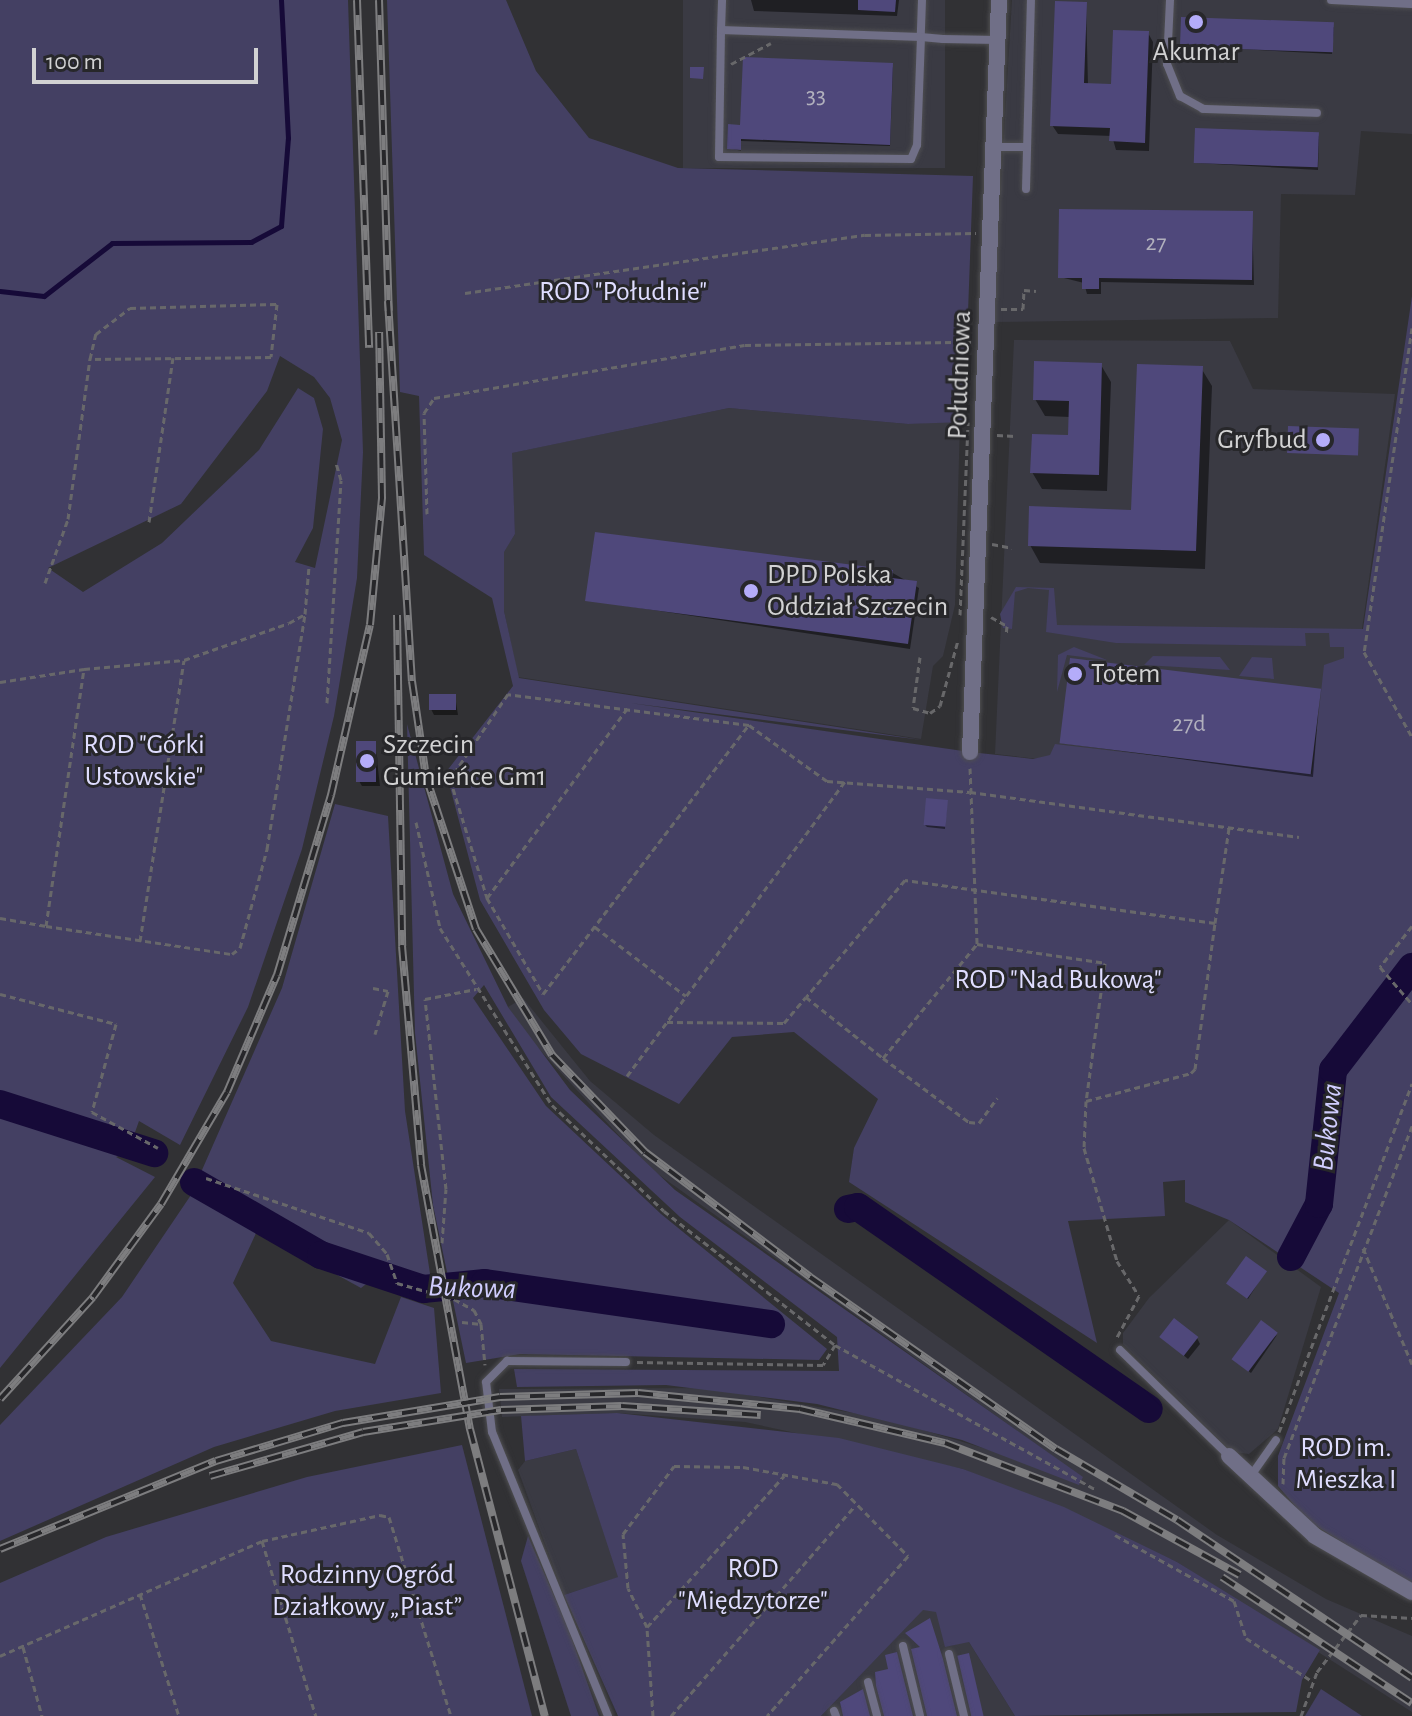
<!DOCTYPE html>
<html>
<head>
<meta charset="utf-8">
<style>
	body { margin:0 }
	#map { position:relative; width:1412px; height:1716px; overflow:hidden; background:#313134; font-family:"Alegreya Sans",sans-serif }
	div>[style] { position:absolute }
	.built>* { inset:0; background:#3a3a43; transform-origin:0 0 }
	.green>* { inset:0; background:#444063 }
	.shadow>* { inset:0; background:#0007 }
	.stream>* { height:5px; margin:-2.5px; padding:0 2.5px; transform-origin:2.5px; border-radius:2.5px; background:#160a38 }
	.river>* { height:28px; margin:-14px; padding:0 14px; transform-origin:14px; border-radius:14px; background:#160a38 }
	.building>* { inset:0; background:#4f487b; transform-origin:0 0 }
	.path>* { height:3px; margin-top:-1.5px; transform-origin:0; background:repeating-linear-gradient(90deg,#68686a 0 6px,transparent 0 10px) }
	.roads { filter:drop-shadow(0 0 2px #4e4e51) drop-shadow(0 0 2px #4e4e51) }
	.service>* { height:8px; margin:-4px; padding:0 4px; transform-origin:4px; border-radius:4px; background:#706f87 }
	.minor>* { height:16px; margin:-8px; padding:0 8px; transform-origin:8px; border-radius:8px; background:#706f87 }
	.rail>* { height:8px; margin-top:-4px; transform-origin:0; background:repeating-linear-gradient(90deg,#27272a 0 15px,#7d7d7f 0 30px); box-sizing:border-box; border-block:2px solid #7d7d7f }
	.dots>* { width:22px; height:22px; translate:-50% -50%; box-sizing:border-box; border:4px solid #27272a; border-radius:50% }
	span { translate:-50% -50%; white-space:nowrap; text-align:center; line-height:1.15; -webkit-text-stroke:6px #27272a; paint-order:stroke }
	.number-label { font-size:24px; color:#b1b0bd }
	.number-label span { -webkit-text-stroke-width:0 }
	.poi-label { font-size:28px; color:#d2d2d3 }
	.right { translate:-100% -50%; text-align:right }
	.left { translate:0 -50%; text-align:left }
	.park-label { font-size:28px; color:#dfddff }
	.street-label { font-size:28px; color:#d2d2d3 }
	.water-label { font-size:30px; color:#d0cdfe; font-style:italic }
	.scale { position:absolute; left:32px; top:48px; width:226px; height:36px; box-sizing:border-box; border:4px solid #d2d2d3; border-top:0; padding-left:10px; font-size:24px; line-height:28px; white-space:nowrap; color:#d2d2d3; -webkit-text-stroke:6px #27272a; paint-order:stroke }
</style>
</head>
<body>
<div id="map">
	<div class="built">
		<i style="left:683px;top:0;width:262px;height:168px"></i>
		<i style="clip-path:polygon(1012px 0,1412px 0,1412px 134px,1361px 131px,1355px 195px,1281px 194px,1278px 318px,993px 322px)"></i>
		<i style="clip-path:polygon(1014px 340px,1230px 341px,1253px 389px,1395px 394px,1339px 793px,995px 754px)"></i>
		<i style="clip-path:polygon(729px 408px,908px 424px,960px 421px,955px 605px,943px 656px,933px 666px,921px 739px,518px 677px,504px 611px,504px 551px,515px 534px,511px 453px)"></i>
		<i style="clip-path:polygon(523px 998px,590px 1081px,654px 1135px,1217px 1535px,1326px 1599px,1412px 1636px,1412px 1712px,1177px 1562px,963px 1469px,745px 1422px,617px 1413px,502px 1417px,499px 1389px,707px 1388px,883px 1418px,1083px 1478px,648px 1167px,527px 1036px,508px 1007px)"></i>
		<i style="clip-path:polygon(1229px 1220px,1321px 1287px,1278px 1429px,1249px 1454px,1232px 1452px,1123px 1344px,1123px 1333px,1149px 1298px)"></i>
		<i style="clip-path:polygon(576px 1449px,619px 1577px,564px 1595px,518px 1470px,525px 1461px)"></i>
		<i style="clip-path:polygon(923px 1609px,936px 1611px,969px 1642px,1015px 1716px,821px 1716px)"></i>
	</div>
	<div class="green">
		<i style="clip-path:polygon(evenodd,0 0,348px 0,363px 452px,357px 578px,334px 716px,302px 849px,248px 1007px,180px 1145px,139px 1121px,128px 1152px,116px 1157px,155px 1177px,0 1368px,0 0,280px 356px,314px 377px,330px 398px,342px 440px,315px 568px,295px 562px,313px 528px,323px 429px,314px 398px,298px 388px,259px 450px,162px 543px,83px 592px,48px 568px,181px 504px,267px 391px,280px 356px)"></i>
		<i style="clip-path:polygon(387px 0,506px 0,536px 71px,589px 138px,678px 168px,973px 176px,964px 422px,908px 424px,729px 408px,512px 453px,515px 534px,504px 552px,504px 611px,519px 678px,922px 740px,630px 703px,970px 752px,1033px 759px,1050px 755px,1055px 744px,1312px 774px,1324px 665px,1344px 658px,1344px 647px,1330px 647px,1329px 633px,1305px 633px,1306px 646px,1116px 643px,1046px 632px,1049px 590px,1028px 588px,1015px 592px,1012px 629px,1003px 628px,1000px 614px,1016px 587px,1054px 588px,1057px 625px,1363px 629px,1412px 296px,1412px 1585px,1308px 1521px,1278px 1486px,1278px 1456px,1339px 1293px,1229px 1220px,1185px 1202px,1185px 1180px,1163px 1182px,1165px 1216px,1068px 1221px,1097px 1343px,849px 1182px,854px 1148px,878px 1099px,794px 1032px,732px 1037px,679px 1104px,581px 1054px,544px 1010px,480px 900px,446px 772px,513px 686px,492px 598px,424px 555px,419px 396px,400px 392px)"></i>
		<i style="clip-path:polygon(1074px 647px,1107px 660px,1067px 655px,1057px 692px,1058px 655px)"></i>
		<i style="clip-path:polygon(1153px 656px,1220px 657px,1230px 670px,1144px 665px)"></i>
		<i style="clip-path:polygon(1252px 657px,1272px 658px,1274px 679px,1239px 676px)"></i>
		<i style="clip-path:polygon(407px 724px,453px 894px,508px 1007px,570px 1090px,675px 1190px,1083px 1477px,1079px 1485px,962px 1440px,817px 1404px,666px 1385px,517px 1387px,514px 1369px,839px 1371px,837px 1337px,680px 1217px,551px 1097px,484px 985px,473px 998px,546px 1106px,661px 1214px,827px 1349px,819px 1360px,520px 1354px,466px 1363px,433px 1205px,415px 1033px)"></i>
		<i style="clip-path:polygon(335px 804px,388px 816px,405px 1111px,431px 1280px,382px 1272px,361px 1288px,257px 1231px,233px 1283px,271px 1341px,375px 1364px,401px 1297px,434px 1308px,441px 1393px,335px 1411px,214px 1447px,0 1541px,0 1425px,122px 1297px,191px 1195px,282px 988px)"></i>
		<i style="clip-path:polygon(617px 1413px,839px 1438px,963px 1469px,1064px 1507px,1177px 1562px,1320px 1650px,1302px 1680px,1296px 1712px,1015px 1716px,969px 1642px,945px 1647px,936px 1612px,923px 1610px,821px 1716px,618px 1716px,564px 1595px,618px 1577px,576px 1449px,525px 1461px,521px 1416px)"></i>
		<i style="clip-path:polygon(462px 1445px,532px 1716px,0 1716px,0 1583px,106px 1537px,307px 1477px)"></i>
		<i style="clip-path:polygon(528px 1536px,568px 1628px,599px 1716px,571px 1716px,521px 1561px)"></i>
		<i style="clip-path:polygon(1321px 1689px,1362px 1716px,1305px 1716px)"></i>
	</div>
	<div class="shadow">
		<i style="clip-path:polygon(751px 0,899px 0,897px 16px,754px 11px)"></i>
		<i style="clip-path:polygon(1086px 4px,1088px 85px,1113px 86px,1148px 33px,1153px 42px,1149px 151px,1116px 150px,1112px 136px,1058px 134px,1052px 125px)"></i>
		<i style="clip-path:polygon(1334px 27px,1332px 54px,1182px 46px)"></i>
		<i style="clip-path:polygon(893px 67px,890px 146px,741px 141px,741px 151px,729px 148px,742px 127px)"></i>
		<i style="clip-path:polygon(1319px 136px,1318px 170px,1196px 163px)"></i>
		<i style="clip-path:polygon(1252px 213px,1254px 285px,1101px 282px,1101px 294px,1087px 294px,1084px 283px,1060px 277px)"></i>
		<i style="clip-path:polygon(1101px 365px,1111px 382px,1107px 491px,1042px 489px,1032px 472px,1069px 437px,1070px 417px,1045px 416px,1035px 399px)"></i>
		<i style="clip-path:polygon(1201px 368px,1212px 386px,1205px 569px,1040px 563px,1030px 545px,1133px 512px)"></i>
		<i style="clip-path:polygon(891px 572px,919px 588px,910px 649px,587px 600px)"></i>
		<i style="clip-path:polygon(1320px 689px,1313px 777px,1062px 743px)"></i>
		<i style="clip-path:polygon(455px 696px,458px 715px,434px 715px,431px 709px)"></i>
		<i style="clip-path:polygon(375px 743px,380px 786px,362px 786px,359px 781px)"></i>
		<i style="clip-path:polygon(947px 802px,945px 829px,927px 827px,925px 825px)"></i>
		<i style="clip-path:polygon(1265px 1272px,1248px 1299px,1230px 1285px)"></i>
		<i style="clip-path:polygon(1277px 1335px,1251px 1373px,1236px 1362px)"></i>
		<i style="clip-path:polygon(1162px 1337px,1197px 1338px,1200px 1344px,1188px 1359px)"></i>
	</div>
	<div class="stream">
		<i style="left:0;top:291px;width:44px;rotate:6.5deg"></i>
		<i style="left:44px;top:296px;width:86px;rotate:-37.9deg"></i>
		<i style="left:112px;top:243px;width:139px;rotate:-0.4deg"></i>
		<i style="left:251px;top:242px;width:34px;rotate:-28deg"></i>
		<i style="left:281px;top:226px;width:88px;rotate:-85.5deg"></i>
		<i style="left:288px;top:138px;width:138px;rotate:-92.9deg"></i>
	</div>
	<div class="river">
		<i style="left:0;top:1104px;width:162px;rotate:17.7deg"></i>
		<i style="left:194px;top:1182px;width:146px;rotate:29.9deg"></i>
		<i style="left:321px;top:1255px;width:108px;rotate:18.4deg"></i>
		<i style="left:423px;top:1289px;width:62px;rotate:-5.5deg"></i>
		<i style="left:485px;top:1283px;width:289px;rotate:8.2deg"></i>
		<i style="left:848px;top:1209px;width:10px;rotate:-11deg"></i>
		<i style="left:858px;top:1207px;width:354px;rotate:34.8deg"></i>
		<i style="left:1291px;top:1257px;width:60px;rotate:-62.2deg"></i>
		<i style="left:1319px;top:1204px;width:135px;rotate:-84deg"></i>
		<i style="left:1333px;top:1070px;width:130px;rotate:-52.5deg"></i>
	</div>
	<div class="building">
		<i style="clip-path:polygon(858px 0,896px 0,895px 12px,858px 10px)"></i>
		<i style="clip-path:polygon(1055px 1px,1087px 2px,1084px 83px,1111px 84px,1113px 30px,1149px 31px,1145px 143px,1109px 141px,1110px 128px,1050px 126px)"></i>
		<i style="left:1181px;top:17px;width:153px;height:30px;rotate:2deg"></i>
		<i style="clip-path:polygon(743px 57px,893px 63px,890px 145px,741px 139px,741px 150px,727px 149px,728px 124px,740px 125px)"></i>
		<i style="clip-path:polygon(690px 67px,704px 67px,703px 79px,690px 78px)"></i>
		<i style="left:1195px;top:128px;width:124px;height:35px;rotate:2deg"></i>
		<i style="clip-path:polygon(1059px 209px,1253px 211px,1252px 280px,1099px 278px,1099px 289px,1082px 289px,1082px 278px,1058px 278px)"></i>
		<i style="clip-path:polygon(1034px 361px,1102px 363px,1099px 475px,1030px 473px,1032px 434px,1068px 435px,1069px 401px,1033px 400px)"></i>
		<i style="clip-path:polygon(1137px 364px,1203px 366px,1196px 551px,1028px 546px,1029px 506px,1131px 510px)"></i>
		<i style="left:1288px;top:426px;width:71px;height:27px;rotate:2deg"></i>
		<i style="clip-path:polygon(595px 532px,893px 570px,892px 578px,917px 581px,908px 644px,585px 601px)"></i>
		<i style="left:1070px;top:658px;width:253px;height:86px;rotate:7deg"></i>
		<i style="left:429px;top:694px;width:27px;height:16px"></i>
		<i style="left:356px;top:741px;width:20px;height:41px"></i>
		<i style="left:926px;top:798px;width:22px;height:27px;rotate:5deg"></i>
		<i style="left:1246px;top:1256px;width:26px;height:34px;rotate:36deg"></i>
		<i style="left:1174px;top:1318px;width:31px;height:24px;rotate:38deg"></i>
		<i style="left:1261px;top:1320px;width:21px;height:49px;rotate:37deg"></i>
		<i style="clip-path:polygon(930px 1618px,943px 1659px,957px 1716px,927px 1716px,911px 1649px,920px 1647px,905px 1633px)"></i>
		<i style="clip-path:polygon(897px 1652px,913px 1716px,884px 1716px,876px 1686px,875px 1672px,888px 1669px,885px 1655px)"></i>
		<i style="left:969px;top:1653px;width:65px;height:12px;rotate:77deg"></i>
		<i style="clip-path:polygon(863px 1689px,870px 1716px,843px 1716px,840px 1702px)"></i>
	</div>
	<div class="path">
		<i style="left:731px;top:64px;width:45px;rotate:-27.7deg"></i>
		<i style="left:465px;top:293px;width:404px;rotate:-8.3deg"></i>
		<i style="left:865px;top:235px;width:111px;rotate:-1deg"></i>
		<i style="left:1001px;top:309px;width:22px"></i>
		<i style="left:1023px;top:309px;width:19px;rotate:-87deg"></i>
		<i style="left:1024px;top:290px;width:12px;rotate:5deg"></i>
		<i style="left:1412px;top:328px;width:328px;rotate:98.4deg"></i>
		<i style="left:1364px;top:652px;width:98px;rotate:60.5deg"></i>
		<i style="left:997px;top:435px;width:18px;rotate:3deg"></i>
		<i style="left:427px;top:514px;width:101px;rotate:-91.7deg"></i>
		<i style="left:424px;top:413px;width:18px;rotate:-56deg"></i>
		<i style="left:434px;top:398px;width:315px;rotate:-9.7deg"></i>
		<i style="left:745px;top:345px;width:227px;rotate:-0.8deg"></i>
		<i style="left:149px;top:522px;width:166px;rotate:-81.7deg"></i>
		<i style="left:992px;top:544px;width:20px;rotate:11deg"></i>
		<i style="left:45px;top:583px;width:68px;rotate:-70.2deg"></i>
		<i style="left:68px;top:519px;width:162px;rotate:-82.2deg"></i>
		<i style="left:90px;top:359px;width:26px;rotate:-77deg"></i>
		<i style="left:96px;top:334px;width:43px;rotate:-37.4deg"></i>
		<i style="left:130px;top:308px;width:147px;rotate:-1.6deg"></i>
		<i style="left:277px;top:304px;width:53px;rotate:96.5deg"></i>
		<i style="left:271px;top:357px;width:181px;rotate:179.4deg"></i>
		<i style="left:960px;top:615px;width:193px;rotate:-87.6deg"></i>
		<i style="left:991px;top:617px;width:18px;rotate:29deg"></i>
		<i style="left:1007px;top:626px;width:9px;rotate:96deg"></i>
		<i style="left:920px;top:657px;width:51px;rotate:97.8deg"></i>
		<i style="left:913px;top:708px;width:18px;rotate:16deg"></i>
		<i style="left:930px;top:713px;width:12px;rotate:-35deg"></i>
		<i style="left:940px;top:706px;width:68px;rotate:-74.7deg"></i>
		<i style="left:0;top:682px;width:85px;rotate:-8.8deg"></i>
		<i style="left:327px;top:703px;width:223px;rotate:-86.4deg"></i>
		<i style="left:341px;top:480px;width:19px;rotate:-106deg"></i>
		<i style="left:749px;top:725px;width:243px;rotate:-172.7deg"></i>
		<i style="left:508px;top:694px;width:103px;rotate:124.3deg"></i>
		<i style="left:450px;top:779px;width:125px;rotate:72.7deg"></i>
		<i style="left:487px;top:898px;width:111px;rotate:59.7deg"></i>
		<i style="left:543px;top:994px;width:339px;rotate:-52.6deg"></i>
		<i style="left:749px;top:725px;width:96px;rotate:35.7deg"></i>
		<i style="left:827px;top:781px;width:143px;rotate:4.4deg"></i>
		<i style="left:970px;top:792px;width:332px;rotate:7.8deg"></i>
		<i style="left:970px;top:768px;width:176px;rotate:87.7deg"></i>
		<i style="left:416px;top:822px;width:109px;rotate:77.2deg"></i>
		<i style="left:440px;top:928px;width:209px;rotate:57.7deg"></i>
		<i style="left:552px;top:1105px;width:154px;rotate:43.4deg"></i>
		<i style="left:664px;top:1211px;width:217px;rotate:38.1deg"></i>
		<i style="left:835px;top:1345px;width:23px;rotate:121deg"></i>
		<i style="left:823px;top:1365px;width:188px;rotate:-179.1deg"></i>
		<i style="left:487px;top:898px;width:239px;rotate:-53.5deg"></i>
		<i style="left:0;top:918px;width:47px;rotate:9.9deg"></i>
		<i style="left:46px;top:926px;width:260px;rotate:-81.6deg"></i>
		<i style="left:84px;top:669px;width:100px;rotate:-5.1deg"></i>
		<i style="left:184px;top:660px;width:111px;rotate:-19.4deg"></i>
		<i style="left:289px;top:623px;width:18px;rotate:-29deg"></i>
		<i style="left:305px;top:614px;width:48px;rotate:-85.2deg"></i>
		<i style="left:1215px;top:923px;width:313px;rotate:-172.1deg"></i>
		<i style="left:905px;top:880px;width:153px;rotate:130.2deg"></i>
		<i style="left:806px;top:997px;width:98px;rotate:38.4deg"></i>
		<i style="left:883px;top:1058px;width:148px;rotate:-50.5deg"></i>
		<i style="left:977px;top:944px;width:129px;rotate:8.4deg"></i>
		<i style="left:1105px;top:963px;width:139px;rotate:97.8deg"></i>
		<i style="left:1086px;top:1101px;width:109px;rotate:-14.9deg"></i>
		<i style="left:1191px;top:1073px;width:6px;rotate:-45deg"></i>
		<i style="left:1195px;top:1069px;width:147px;rotate:-82.2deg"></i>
		<i style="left:1215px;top:923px;width:96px;rotate:-81.6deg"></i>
		<i style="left:46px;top:926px;width:188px;rotate:8.6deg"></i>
		<i style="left:232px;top:954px;width:10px;rotate:-37deg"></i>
		<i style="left:240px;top:948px;width:103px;rotate:-74.7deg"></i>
		<i style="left:267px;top:849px;width:238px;rotate:-80.8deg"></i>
		<i style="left:1412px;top:926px;width:52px;rotate:128deg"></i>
		<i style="left:1380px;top:967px;width:49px;rotate:49.1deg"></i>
		<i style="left:595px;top:927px;width:114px;rotate:37.2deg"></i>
		<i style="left:140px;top:941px;width:284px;rotate:-81.1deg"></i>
		<i style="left:373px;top:988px;width:15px;rotate:11deg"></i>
		<i style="left:388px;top:991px;width:45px;rotate:106.8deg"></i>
		<i style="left:0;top:994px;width:120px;rotate:14.5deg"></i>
		<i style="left:116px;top:1024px;width:91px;rotate:105.3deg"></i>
		<i style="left:92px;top:1112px;width:75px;rotate:28.6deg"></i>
		<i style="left:667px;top:1022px;width:117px;rotate:0.5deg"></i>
		<i style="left:784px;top:1023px;width:34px;rotate:-50deg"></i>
		<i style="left:883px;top:1058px;width:107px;rotate:36.7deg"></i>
		<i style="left:969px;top:1122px;width:10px;rotate:6deg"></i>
		<i style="left:979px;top:1123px;width:31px;rotate:-54deg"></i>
		<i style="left:627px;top:1076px;width:368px;rotate:-53.5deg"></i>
		<i style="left:1086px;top:1101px;width:47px;rotate:92.4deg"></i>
		<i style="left:1084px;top:1148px;width:118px;rotate:73.7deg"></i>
		<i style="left:1117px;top:1261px;width:41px;rotate:57.8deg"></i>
		<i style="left:1139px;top:1296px;width:49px;rotate:118.1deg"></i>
		<i style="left:206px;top:1178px;width:172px;rotate:18.6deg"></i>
		<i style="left:369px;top:1233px;width:28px;rotate:49deg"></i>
		<i style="left:387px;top:1254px;width:31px;rotate:71deg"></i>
		<i style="left:397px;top:1283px;width:59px;rotate:15.7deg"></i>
		<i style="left:454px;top:1299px;width:23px;rotate:29deg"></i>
		<i style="left:474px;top:1310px;width:16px;rotate:63deg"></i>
		<i style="left:442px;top:1243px;width:54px;rotate:-85.8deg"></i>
		<i style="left:446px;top:1189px;width:191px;rotate:-96.3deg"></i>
		<i style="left:425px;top:999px;width:52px;rotate:-11.1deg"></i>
		<i style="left:1363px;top:1248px;width:126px;rotate:67.1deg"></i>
		<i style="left:462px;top:1322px;width:19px;rotate:6deg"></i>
		<i style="left:481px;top:1324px;width:41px;rotate:84.4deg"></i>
		<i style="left:835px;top:1345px;width:299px;rotate:29deg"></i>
		<i style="left:1279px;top:1432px;width:373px;rotate:-69.1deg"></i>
		<i style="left:1283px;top:1484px;width:26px;rotate:-88deg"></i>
		<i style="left:1284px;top:1458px;width:356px;rotate:-68.9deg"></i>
		<i style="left:1115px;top:1535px;width:136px;rotate:29deg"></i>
		<i style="left:1234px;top:1601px;width:39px;rotate:72deg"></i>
		<i style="left:1246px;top:1638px;width:79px;rotate:33.1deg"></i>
		<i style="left:262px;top:1541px;width:183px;rotate:72.9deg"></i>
		<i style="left:140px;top:1594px;width:128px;rotate:72.3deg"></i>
		<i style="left:647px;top:1627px;width:204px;rotate:-47.8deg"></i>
		<i style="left:23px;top:1647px;width:72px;rotate:74.6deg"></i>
		<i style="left:0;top:1656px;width:286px;rotate:-23.7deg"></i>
		<i style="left:262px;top:1541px;width:121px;rotate:-12.4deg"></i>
		<i style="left:380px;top:1515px;width:9px;rotate:13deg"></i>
		<i style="left:389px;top:1517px;width:208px;rotate:72.7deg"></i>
		<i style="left:653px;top:1716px;width:89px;rotate:-93.9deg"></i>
		<i style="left:647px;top:1627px;width:43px;rotate:-116deg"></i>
		<i style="left:628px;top:1588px;width:54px;rotate:-95.3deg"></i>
		<i style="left:623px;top:1534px;width:85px;rotate:-53.1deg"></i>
		<i style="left:674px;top:1466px;width:69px;rotate:0.8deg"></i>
		<i style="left:743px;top:1467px;width:96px;rotate:10.3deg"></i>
		<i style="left:837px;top:1484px;width:101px;rotate:45.4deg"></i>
		<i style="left:908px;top:1556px;width:213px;rotate:131.4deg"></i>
		<i style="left:671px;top:1716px;width:279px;rotate:-48.8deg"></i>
		<i style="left:1301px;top:1716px;width:47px;rotate:-70deg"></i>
		<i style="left:1317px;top:1672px;width:72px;rotate:-52.3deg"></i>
		<i style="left:1361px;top:1615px;width:51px;rotate:3.4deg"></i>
	</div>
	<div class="roads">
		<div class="service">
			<i style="left:922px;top:0;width:37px;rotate:92deg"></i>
			<i style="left:921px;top:37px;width:108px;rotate:92.1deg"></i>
			<i style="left:917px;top:145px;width:15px;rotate:113deg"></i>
			<i style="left:911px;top:159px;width:192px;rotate:-179.4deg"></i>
			<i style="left:719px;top:157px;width:127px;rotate:-89.1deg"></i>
			<i style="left:721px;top:30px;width:200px;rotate:2deg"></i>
			<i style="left:921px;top:37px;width:22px;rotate:5deg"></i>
			<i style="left:943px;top:39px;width:54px;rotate:1.1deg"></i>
			<i style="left:1170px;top:0;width:64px;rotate:92.7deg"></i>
			<i style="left:1167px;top:64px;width:35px;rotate:68deg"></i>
			<i style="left:1180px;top:96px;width:26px;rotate:29deg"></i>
			<i style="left:1203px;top:109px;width:114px;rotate:2deg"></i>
			<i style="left:1331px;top:0;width:81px;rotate:2.8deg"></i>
			<i style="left:721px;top:30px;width:30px;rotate:-88deg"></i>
			<i style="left:994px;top:147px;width:33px"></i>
			<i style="left:1026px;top:189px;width:189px;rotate:-88.5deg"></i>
			<i style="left:1120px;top:1350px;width:152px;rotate:44.2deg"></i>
			<i style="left:1250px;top:1477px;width:45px;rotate:-54.9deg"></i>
			<i style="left:903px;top:1646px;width:72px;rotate:76.3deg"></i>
			<i style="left:949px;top:1654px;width:64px;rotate:76.4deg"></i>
			<i style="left:868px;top:1682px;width:35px;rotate:75deg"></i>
			<i style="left:834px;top:1711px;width:5px;rotate:68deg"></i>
			<i style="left:608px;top:1716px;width:307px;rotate:-112.2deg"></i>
			<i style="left:492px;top:1432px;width:50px;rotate:-96.8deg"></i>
			<i style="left:486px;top:1382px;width:30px;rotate:-45deg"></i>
			<i style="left:507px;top:1361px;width:119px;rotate:0.5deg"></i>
		</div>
		<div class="minor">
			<i style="left:970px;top:752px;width:753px;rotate:-87.79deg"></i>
			<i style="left:1229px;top:1456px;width:117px;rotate:42.9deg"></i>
			<i style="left:1315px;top:1536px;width:112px;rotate:30deg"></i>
		</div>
	</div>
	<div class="rail">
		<i style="left:357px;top:0;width:348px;rotate:88deg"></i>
		<i style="left:379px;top:0;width:311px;rotate:88.2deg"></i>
		<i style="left:388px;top:301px;width:381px;rotate:86.4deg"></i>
		<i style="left:412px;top:681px;width:97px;rotate:81.7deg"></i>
		<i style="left:426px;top:777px;width:160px;rotate:71.8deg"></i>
		<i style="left:476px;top:929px;width:147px;rotate:58.9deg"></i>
		<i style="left:552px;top:1055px;width:134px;rotate:46.2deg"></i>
		<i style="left:645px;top:1152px;width:207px;rotate:37.1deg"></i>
		<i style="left:810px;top:1277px;width:300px;rotate:35deg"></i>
		<i style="left:1056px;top:1449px;width:140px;rotate:30.4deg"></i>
		<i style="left:1177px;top:1520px;width:283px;rotate:33.9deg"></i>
		<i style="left:397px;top:615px;width:331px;rotate:89.1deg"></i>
		<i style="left:402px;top:946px;width:220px;rotate:85deg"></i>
		<i style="left:421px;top:1165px;width:269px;rotate:79.5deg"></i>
		<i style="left:470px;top:1429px;width:297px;rotate:75.4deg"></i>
		<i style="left:0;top:1399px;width:138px;rotate:-47.6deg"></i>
		<i style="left:93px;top:1297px;width:115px;rotate:-53.8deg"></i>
		<i style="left:161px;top:1204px;width:130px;rotate:-59.5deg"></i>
		<i style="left:227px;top:1092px;width:127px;rotate:-66.9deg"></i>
		<i style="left:277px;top:975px;width:188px;rotate:-73.3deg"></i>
		<i style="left:331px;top:795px;width:174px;rotate:-77.1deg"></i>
		<i style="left:370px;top:625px;width:128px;rotate:-84.6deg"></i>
		<i style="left:382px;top:498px;width:166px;rotate:-91deg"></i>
		<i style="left:210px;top:1476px;width:159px;rotate:-16deg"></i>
		<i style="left:363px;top:1432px;width:140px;rotate:-9.1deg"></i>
		<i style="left:501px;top:1410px;width:121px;rotate:-1.9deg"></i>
		<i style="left:622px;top:1406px;width:139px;rotate:3.7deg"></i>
		<i style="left:0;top:1549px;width:233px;rotate:-22.2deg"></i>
		<i style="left:216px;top:1461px;width:133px;rotate:-16.7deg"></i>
		<i style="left:343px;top:1423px;width:159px;rotate:-9.4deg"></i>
		<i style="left:500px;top:1397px;width:138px;rotate:-1.7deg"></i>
		<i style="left:638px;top:1393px;width:163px;rotate:5.6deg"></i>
		<i style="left:800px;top:1409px;width:149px;rotate:13.2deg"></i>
		<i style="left:945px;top:1443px;width:191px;rotate:20.9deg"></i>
		<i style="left:1123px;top:1511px;width:133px;rotate:28.7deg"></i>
		<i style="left:1222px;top:1577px;width:228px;rotate:33.6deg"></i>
	</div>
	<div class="dots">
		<i style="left:1196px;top:22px;background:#b4acf9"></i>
		<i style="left:1323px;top:440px;background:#b4acf9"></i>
		<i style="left:751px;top:591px;background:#b4acf9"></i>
		<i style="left:1075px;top:674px;background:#b4acf9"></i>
		<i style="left:367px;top:761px;background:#b4acf9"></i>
	</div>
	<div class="number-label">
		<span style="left:816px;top:97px">33</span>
		<span style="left:1156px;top:244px">27</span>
		<span style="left:1189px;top:725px">27d</span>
	</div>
	<div class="poi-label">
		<span style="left:1196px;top:52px">Akumar</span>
		<span class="right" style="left:1307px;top:440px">Gryfbud</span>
		<span class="left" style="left:767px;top:591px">DPD Polska<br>Oddział Szczecin</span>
		<span class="left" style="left:1091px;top:674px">Totem</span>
		<span class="left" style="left:383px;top:761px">Szczecin<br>Gumieńce Gm1</span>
	</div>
	<div class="park-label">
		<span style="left:623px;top:292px">ROD "Południe"</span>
		<span style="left:144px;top:761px">ROD "Górki<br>Ustowskie"</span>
		<span style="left:1058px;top:980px">ROD "Nad Bukową"</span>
		<span style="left:1346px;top:1464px">ROD im.<br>Mieszka I</span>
		<span style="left:753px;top:1585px">ROD<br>"Międzytorze"</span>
		<span style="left:367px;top:1591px">Rodzinny Ogród<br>Działkowy „Piast”</span>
	</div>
	<div class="street-label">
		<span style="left:960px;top:375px;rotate:-88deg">Południowa</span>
	</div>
	<div class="water-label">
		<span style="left:1328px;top:1127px;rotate:-84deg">Bukowa</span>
		<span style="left:472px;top:1288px;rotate:2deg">Bukowa</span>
	</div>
	<div class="scale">100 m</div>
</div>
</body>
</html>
